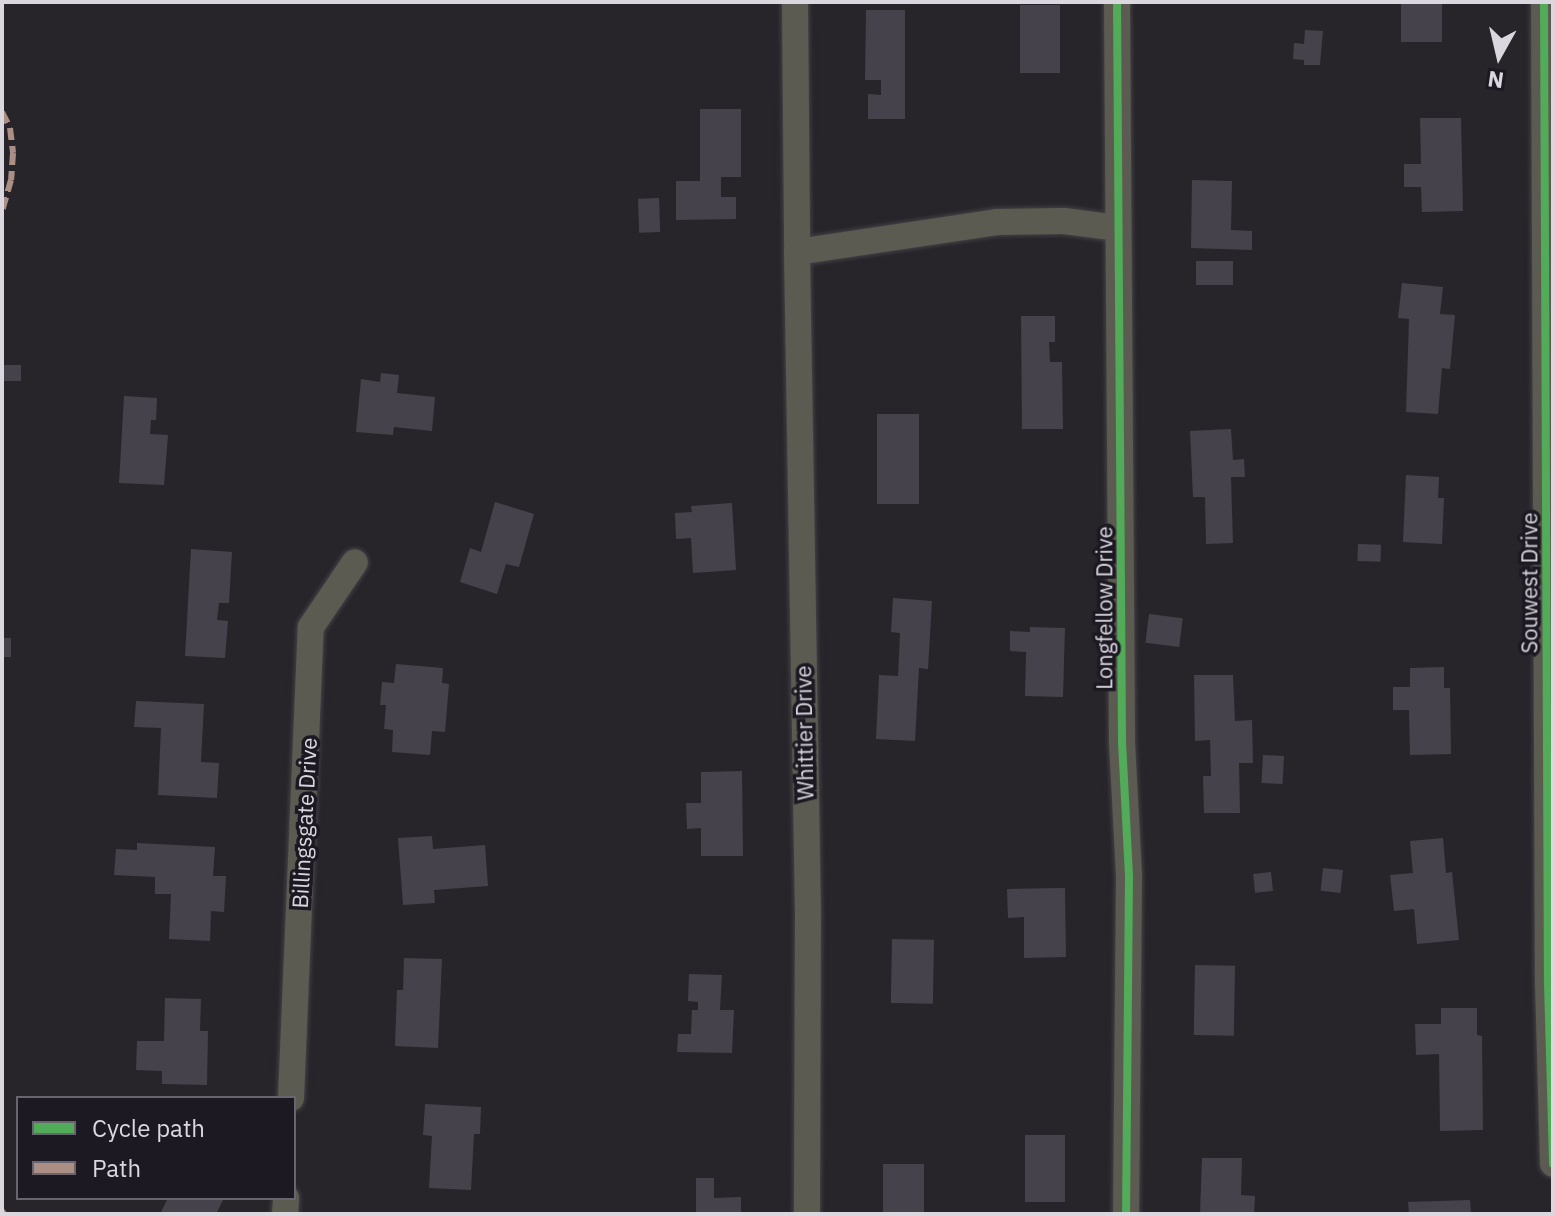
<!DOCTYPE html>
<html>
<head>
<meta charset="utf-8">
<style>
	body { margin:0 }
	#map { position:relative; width:1555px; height:1216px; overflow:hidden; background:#27252a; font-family:"IBM Plex Sans",sans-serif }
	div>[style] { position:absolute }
	.building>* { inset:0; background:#46424b; transform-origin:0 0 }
	.roads { filter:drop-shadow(0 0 2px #444246) drop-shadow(0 0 2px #444246) }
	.minor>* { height:26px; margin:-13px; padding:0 13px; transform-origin:13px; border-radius:13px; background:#5c5b52 }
	.quiet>* { height:6px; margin-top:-3px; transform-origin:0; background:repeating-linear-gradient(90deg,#ac8f84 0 12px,transparent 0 18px) }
	.cycleway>* { height:8px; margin:-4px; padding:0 4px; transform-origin:4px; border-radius:4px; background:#51ab58 }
	span { translate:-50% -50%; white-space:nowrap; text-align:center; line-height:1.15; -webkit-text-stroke:7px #1d1923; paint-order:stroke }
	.street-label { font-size:22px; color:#dad7de }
	.frame { position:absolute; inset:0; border:4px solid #dad7de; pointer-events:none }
	.legend { position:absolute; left:16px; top:1096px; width:280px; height:104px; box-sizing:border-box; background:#1d1923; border:2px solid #69656e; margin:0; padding:10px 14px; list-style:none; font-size:24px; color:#dad7de }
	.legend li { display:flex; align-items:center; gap:16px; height:40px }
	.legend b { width:40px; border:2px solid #69656e }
	.north { position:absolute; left:1459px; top:16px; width:80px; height:80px; -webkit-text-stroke:6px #1d1923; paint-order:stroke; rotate:188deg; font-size:22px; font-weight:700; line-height:32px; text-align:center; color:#dad7de }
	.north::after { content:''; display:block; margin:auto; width:28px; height:36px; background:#dad7de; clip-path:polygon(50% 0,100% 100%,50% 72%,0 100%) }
</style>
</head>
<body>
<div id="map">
	<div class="building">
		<i style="left:1401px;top:2px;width:41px;height:40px"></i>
		<i style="left:1020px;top:5px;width:40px;height:68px"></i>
		<i style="clip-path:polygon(866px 10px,905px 10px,905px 119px,868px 119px,868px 94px,881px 95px,881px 80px,865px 80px)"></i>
		<i style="clip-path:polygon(1305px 30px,1323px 31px,1320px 65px,1304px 65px,1304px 60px,1293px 59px,1294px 43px,1304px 44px)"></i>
		<i style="clip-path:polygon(700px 109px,741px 109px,741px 177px,721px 177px,721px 197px,736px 197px,736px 219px,676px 220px,676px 181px,700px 181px)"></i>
		<i style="clip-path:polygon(1420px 118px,1461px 118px,1463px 211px,1422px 212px,1421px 187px,1404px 187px,1404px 164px,1421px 164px)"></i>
		<i style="clip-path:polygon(1192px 180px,1232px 181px,1231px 230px,1252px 231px,1252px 250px,1191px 248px)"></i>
		<i style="left:659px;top:198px;width:34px;height:21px;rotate:88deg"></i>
		<i style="left:1196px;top:261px;width:37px;height:24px"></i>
		<i style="clip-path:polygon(1402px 283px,1443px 287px,1440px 314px,1455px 315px,1450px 369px,1442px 368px,1438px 414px,1406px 412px,1409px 319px,1398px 318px)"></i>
		<i style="clip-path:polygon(1021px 316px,1055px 316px,1055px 342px,1049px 342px,1050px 362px,1062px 362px,1063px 429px,1022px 429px)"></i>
		<i style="left:2px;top:365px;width:19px;height:16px"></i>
		<i style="clip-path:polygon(381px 373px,399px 375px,397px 393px,435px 397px,432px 431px,394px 427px,393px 435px,356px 432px,361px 379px,380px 382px)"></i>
		<i style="clip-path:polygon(124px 396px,157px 398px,156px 420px,151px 420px,150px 434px,168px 435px,164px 485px,119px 483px)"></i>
		<i style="left:877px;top:414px;width:42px;height:90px"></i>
		<i style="clip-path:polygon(1231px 429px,1233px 460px,1244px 459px,1245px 477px,1231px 477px,1233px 543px,1206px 544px,1205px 497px,1193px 497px,1190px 431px)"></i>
		<i style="clip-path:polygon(1406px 475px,1439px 477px,1438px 498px,1444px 498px,1442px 544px,1403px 542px)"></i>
		<i style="clip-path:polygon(495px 502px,534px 514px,519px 567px,506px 564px,497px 594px,460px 582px,470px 548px,481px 552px)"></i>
		<i style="clip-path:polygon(732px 503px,736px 570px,693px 573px,691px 538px,676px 539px,675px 513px,692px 512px,691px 506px)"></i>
		<i style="left:1358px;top:544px;width:23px;height:17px;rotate:2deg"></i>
		<i style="clip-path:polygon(191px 549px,232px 552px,229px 603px,219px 603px,217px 620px,228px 621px,225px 658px,185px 656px)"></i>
		<i style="clip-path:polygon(893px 598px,932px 601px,928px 669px,919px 668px,915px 741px,876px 739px,879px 675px,898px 676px,900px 633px,891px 632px)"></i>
		<i style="left:1149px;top:614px;width:34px;height:29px;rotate:7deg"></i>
		<i style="clip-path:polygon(1030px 627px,1065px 628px,1063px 697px,1025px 696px,1026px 652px,1010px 651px,1010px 631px,1030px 632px)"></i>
		<i style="left:2px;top:638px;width:9px;height:19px"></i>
		<i style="clip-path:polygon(396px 664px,443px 668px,442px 683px,449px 684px,445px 732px,432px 731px,430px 755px,392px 752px,393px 730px,384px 729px,386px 705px,380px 705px,382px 682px,394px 683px)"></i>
		<i style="clip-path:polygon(1444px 667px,1444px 688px,1450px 688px,1451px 754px,1410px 755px,1409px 710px,1393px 710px,1393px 687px,1410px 687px,1410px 668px)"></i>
		<i style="clip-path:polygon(1194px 675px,1233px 675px,1235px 721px,1252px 720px,1253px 763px,1239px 763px,1240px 813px,1204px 813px,1203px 776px,1211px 776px,1210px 740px,1195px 741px)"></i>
		<i style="clip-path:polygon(136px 701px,204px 704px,201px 762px,219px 763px,217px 798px,158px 795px,161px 728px,134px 727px)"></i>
		<i style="left:1263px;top:755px;width:21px;height:28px;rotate:3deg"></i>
		<i style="clip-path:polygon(742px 771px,743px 856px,701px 856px,701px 828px,687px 829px,686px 803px,701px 803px,701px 772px)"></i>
		<i style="clip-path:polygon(432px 836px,433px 849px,485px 845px,488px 886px,434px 890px,435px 903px,403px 905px,398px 838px)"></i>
		<i style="clip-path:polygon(1443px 838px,1446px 873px,1452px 872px,1459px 940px,1417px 944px,1414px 909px,1394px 911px,1390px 875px,1413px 873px,1410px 841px)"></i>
		<i style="clip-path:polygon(137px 843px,215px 847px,213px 876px,226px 876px,224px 912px,211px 911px,210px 941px,169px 939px,171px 894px,155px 894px,155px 877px,114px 875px,116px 849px,137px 850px)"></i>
		<i style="left:1323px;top:868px;width:20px;height:23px;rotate:6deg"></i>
		<i style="left:1271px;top:872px;width:19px;height:18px;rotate:84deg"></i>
		<i style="clip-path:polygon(1065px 888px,1066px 957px,1024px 958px,1024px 917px,1008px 918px,1007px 889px)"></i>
		<i style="left:892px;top:939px;width:42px;height:64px;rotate:1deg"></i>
		<i style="clip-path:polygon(404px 958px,442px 959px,438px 1048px,395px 1046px,397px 990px,403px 990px)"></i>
		<i style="left:1195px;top:965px;width:40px;height:70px;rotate:1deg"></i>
		<i style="clip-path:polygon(689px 974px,722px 975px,720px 1010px,734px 1010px,732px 1053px,677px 1052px,678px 1034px,691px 1034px,692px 1010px,698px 1010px,698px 1002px,688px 1001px)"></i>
		<i style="clip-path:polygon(165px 998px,201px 999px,200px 1031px,208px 1031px,207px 1085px,162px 1084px,162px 1071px,136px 1070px,137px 1041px,164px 1041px)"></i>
		<i style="clip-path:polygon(1441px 1008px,1477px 1008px,1477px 1035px,1482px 1036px,1483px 1130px,1440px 1131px,1439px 1054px,1416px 1055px,1415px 1024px,1441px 1024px)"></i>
		<i style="clip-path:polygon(425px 1104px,481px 1107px,480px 1134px,474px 1134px,471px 1190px,429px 1188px,432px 1136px,423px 1135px)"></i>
		<i style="left:1025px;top:1135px;width:40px;height:67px"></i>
		<i style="clip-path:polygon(1202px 1158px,1242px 1158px,1241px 1195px,1255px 1196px,1254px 1214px,1200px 1214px)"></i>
		<i style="left:883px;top:1164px;width:41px;height:50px"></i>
		<i style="clip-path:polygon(696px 1178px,714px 1178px,714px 1198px,741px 1197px,741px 1214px,696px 1214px)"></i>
		<i style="clip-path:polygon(168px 1198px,224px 1198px,216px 1214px,160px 1214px)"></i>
		<i style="clip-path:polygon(1470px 1200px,1471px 1214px,1409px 1214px,1408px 1202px)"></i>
	</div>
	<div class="roads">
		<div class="minor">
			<i style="left:795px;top:2px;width:250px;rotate:89.5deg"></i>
			<i style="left:797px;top:252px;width:202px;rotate:-8.5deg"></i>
			<i style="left:997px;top:222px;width:67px;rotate:-0.9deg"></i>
			<i style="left:1064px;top:221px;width:53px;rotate:7.5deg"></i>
			<i style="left:1117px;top:2px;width:740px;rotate:89.61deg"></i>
			<i style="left:1122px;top:742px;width:134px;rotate:87deg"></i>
			<i style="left:1129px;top:876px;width:338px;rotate:90.5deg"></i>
			<i style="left:1544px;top:2px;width:981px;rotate:89.77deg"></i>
			<i style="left:1548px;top:983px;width:181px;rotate:88.4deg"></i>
			<i style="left:797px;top:252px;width:661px;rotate:89.05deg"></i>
			<i style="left:808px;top:913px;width:301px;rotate:90.2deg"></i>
			<i style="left:291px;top:1098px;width:471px;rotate:-87.6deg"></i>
			<i style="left:311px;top:627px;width:78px;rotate:-55.9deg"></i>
			<i style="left:285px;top:1214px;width:16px;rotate:-86deg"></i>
		</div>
	</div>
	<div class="quiet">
		<i style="left:2px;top:112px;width:18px;rotate:63deg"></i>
		<i style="left:10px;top:128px;width:25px;rotate:83deg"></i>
		<i style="left:13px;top:153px;width:27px;rotate:94deg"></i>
		<i style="left:11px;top:180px;width:33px;rotate:106deg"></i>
		<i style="left:2px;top:1211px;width:4px;rotate:56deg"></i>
	</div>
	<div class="cycleway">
		<i style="left:1117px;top:2px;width:740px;rotate:89.61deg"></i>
		<i style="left:1122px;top:742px;width:134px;rotate:87deg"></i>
		<i style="left:1129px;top:876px;width:338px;rotate:90.5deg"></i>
		<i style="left:1544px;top:2px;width:981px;rotate:89.77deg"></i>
		<i style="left:1548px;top:983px;width:181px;rotate:88.4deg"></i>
	</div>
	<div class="street-label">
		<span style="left:1529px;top:583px;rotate:-90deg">Souwest Drive</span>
		<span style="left:1104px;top:608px;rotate:-90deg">Longfellow Drive</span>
		<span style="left:804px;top:733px;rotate:-91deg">Whittier Drive</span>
		<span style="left:304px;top:823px;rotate:-87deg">Billingsgate Drive</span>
	</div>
	<div class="frame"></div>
	<ul class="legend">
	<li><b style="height:10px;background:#51ab58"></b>Cycle path</li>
	<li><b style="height:10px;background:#ac8f84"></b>Path</li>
	</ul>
	<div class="north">N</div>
</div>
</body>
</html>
